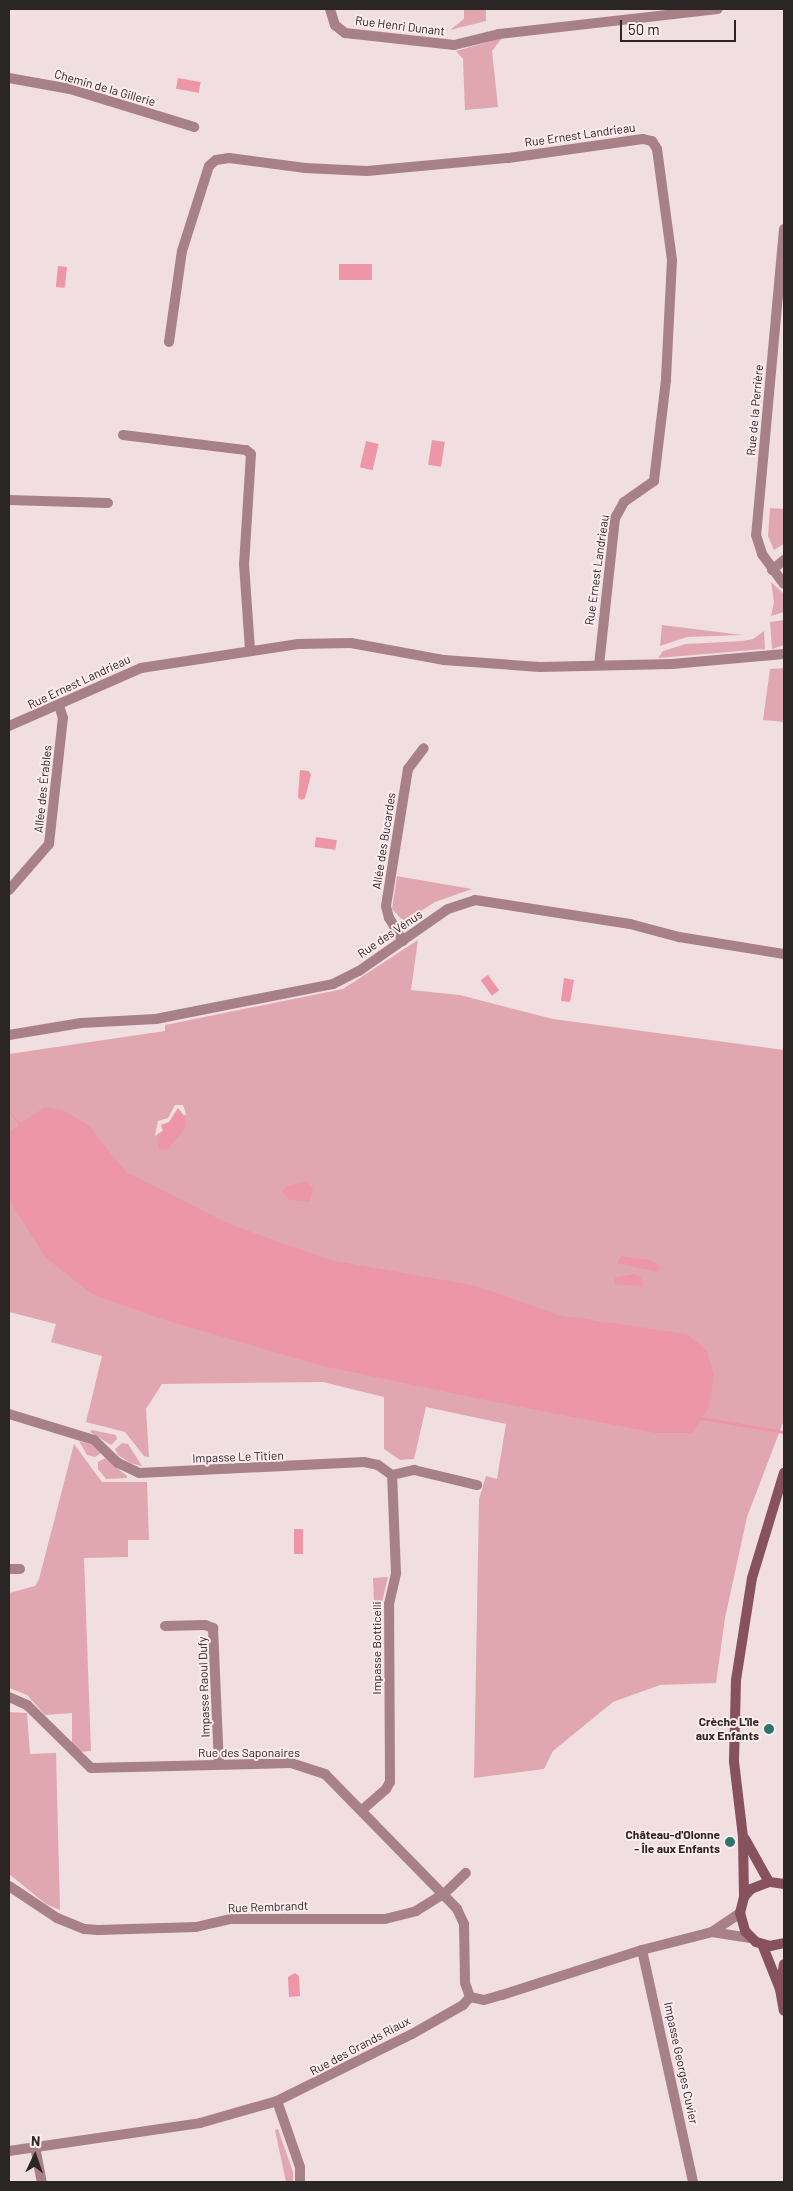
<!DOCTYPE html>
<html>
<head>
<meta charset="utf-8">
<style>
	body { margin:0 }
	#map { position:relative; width:793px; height:2191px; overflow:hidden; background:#f0dee1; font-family:Barlow,sans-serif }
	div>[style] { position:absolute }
	.green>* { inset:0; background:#e1a7b1 }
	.water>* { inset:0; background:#ed96a7; transform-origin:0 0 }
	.minor>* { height:10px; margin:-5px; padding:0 5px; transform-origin:5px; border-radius:5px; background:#a88188 }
	.tertiary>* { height:10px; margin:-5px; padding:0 5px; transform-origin:5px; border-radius:5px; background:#a88188 }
	.secondary>* { height:10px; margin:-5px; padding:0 5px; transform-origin:5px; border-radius:5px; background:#88525d }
	.dots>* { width:14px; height:14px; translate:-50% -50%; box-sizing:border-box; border:2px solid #fdebee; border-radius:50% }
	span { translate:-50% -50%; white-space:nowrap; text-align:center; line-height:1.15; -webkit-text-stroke:4px #fdebee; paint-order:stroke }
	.street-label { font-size:12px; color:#2b2526 }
	.poi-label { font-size:12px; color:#2b2526; font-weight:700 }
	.right { translate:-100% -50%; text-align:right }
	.frame { position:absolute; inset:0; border:10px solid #2b2526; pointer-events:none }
	.north { position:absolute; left:10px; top:2131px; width:50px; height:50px; -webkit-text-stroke:4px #fdebee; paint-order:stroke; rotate:3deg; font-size:14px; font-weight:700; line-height:20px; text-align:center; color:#2b2526 }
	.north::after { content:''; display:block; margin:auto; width:18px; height:22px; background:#2b2526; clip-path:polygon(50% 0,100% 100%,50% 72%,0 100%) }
	.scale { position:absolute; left:620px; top:20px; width:116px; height:22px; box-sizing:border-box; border:2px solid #2b2526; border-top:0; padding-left:6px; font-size:15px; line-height:18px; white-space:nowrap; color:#2b2526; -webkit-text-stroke:4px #fdebee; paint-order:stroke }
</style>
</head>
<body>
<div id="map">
	<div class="green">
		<i style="clip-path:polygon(464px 9px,486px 9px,486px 21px,450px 30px,464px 19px)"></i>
		<i style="clip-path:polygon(502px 38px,492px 51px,498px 107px,465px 110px,463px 59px,456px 51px)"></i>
		<i style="clip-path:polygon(770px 508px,784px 509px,784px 544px,774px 550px,768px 536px)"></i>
		<i style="clip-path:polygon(771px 582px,784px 594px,784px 612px,771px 616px,774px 602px)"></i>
		<i style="clip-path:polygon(784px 620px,784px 645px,772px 649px,770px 622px)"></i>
		<i style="clip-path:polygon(662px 625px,742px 635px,687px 637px,660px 646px)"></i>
		<i style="clip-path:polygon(764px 631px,765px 649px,658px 658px,663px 651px,686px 644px,743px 641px,753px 639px)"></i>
		<i style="clip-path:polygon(784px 668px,784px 722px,763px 720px,770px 669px)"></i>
		<i style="clip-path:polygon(397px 876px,402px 877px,472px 889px,435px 902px,404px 922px,392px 909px)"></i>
		<i style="clip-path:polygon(evenodd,418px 940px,411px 990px,460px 995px,553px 1019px,784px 1050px,784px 1420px,747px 1517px,725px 1618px,716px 1683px,660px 1685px,613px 1702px,553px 1751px,544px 1769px,474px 1778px,479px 1499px,486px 1476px,497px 1479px,506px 1424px,426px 1407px,414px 1459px,400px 1460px,384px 1449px,384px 1397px,323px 1382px,162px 1384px,146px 1409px,149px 1457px,144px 1456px,125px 1432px,86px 1422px,102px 1356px,51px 1342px,56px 1324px,9px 1312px,9px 1054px,165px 1031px,165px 1025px,343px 989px,418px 940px,175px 1105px,183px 1105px,186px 1114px,155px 1136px,158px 1121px,168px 1118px,175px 1105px)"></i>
		<i style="clip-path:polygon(92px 1430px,116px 1435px,117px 1439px,111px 1445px,90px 1432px)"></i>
		<i style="clip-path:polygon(79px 1441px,92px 1445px,101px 1453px,95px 1457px,87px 1455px)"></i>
		<i style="clip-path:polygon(122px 1443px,128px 1444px,142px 1466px,130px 1463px,118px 1455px,115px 1449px)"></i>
		<i style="clip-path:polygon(74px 1444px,102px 1482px,147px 1482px,149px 1540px,128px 1540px,128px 1557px,84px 1558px,91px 1751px,81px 1752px,72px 1744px,72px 1713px,45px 1715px,27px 1695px,9px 1688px,9px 1593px,35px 1586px,39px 1579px)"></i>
		<i style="clip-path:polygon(105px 1458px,127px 1476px,127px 1478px,106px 1479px,98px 1469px,98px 1462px)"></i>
		<i style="clip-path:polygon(388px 1577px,382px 1602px,374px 1602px,373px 1578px)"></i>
		<i style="clip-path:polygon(9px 1712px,27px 1713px,30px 1754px,56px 1753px,60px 1910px,46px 1904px,9px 1874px)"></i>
		<i style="clip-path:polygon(278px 2129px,293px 2172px,293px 2182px,286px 2182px,275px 2130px)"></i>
	</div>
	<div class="water">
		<i style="left:178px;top:78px;width:23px;height:11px;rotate:10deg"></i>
		<i style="left:339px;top:264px;width:33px;height:16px"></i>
		<i style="left:58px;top:266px;width:9px;height:21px;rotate:6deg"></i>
		<i style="left:432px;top:440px;width:13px;height:25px;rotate:9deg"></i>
		<i style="left:366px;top:441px;width:13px;height:27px;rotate:13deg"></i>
		<i style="clip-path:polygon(300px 770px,309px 771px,311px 775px,305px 798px,301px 800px,298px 797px)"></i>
		<i style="left:316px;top:837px;width:21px;height:10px;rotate:8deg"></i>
		<i style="left:488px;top:975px;width:19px;height:9px;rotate:54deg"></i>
		<i style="clip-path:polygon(564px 978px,574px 980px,570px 1002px,561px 1001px)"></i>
		<i style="clip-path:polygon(45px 1107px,63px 1110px,89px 1126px,126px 1172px,229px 1224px,330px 1260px,477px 1286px,558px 1315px,687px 1334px,707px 1351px,714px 1374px,709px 1407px,702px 1417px,784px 1431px,784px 1434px,701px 1420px,692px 1433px,656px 1433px,490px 1401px,323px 1366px,161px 1319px,92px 1294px,46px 1258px,9px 1200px,9px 1132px,19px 1125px,9px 1111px,21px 1123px)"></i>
		<i style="clip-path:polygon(178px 1108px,185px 1117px,186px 1127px,168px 1149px,159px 1150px,157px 1137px,163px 1131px,161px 1125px,169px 1122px)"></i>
		<i style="clip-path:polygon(306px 1181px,313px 1188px,310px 1202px,290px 1200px,282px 1192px,287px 1186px)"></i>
		<i style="clip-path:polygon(621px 1256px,651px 1260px,660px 1266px,658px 1272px,617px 1263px)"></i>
		<i style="clip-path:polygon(633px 1274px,640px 1276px,643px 1287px,615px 1284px,615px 1278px)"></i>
		<i style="left:294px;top:1529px;width:9px;height:25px"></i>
		<i style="clip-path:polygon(295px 1973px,299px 1976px,300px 1996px,289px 1997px,288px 1977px)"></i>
	</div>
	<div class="minor">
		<i style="left:330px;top:9px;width:17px;rotate:73deg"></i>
		<i style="left:335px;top:25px;width:13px;rotate:39deg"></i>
		<i style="left:345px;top:33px;width:110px;rotate:6.3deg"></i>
		<i style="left:454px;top:45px;width:46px;rotate:-13.7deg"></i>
		<i style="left:499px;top:34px;width:220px;rotate:-6.5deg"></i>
		<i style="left:9px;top:78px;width:62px;rotate:10.2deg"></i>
		<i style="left:70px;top:89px;width:130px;rotate:17deg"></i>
		<i style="left:784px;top:229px;width:307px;rotate:95.2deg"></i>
		<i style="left:756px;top:535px;width:20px;rotate:72deg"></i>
		<i style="left:762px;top:554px;width:37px;rotate:54deg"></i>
		<i style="left:169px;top:342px;width:92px;rotate:-81.9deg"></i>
		<i style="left:182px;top:251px;width:89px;rotate:-72.4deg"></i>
		<i style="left:209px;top:166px;width:9px;rotate:-41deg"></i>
		<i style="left:216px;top:160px;width:13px;rotate:-9deg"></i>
		<i style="left:229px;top:158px;width:77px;rotate:7.5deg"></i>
		<i style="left:305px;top:168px;width:62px;rotate:2.8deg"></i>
		<i style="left:367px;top:171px;width:142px;rotate:-5.3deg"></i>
		<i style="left:508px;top:158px;width:136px;rotate:-8deg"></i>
		<i style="left:643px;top:139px;width:9px;rotate:13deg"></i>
		<i style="left:652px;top:141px;width:9px;rotate:58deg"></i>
		<i style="left:657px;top:149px;width:112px;rotate:82.3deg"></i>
		<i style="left:672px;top:260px;width:120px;rotate:92.9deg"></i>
		<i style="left:666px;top:380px;width:102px;rotate:96.8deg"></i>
		<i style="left:654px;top:481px;width:37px;rotate:145deg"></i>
		<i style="left:624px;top:502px;width:18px;rotate:119deg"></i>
		<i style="left:615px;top:518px;width:148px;rotate:96.2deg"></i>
		<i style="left:123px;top:435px;width:124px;rotate:7deg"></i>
		<i style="left:246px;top:450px;width:6px;rotate:39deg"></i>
		<i style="left:251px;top:454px;width:110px;rotate:93.6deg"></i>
		<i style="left:244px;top:564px;width:86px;rotate:86deg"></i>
		<i style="left:9px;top:500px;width:99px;rotate:1.7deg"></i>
		<i style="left:772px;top:570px;width:16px;rotate:-40deg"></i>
		<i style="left:9px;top:890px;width:61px;rotate:-49deg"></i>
		<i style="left:49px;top:844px;width:127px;rotate:-83.7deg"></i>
		<i style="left:63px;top:718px;width:13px;rotate:-108deg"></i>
		<i style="left:403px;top:941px;width:27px;rotate:-121deg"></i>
		<i style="left:389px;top:918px;width:12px;rotate:-104deg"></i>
		<i style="left:386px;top:906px;width:139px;rotate:-80.9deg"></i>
		<i style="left:408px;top:769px;width:26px;rotate:-53deg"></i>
		<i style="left:9px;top:1035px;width:73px;rotate:-9.5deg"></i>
		<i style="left:81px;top:1023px;width:75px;rotate:-3.1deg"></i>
		<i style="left:156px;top:1019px;width:180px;rotate:-11.2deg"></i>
		<i style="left:333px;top:984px;width:29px;rotate:-27deg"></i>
		<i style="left:359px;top:971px;width:108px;rotate:-34.9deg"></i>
		<i style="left:448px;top:909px;width:28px;rotate:-18deg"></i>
		<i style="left:475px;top:900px;width:157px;rotate:8.8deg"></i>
		<i style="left:630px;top:924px;width:51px;rotate:14.9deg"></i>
		<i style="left:679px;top:937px;width:106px;rotate:9.2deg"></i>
		<i style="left:9px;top:1414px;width:89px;rotate:17deg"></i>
		<i style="left:94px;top:1440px;width:33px;rotate:44deg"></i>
		<i style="left:118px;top:1463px;width:23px;rotate:25deg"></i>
		<i style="left:139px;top:1473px;width:225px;rotate:-2.8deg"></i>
		<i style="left:364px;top:1462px;width:14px;rotate:12deg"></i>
		<i style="left:378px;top:1465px;width:17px;rotate:36deg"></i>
		<i style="left:392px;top:1475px;width:23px;rotate:-13deg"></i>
		<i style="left:414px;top:1470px;width:65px;rotate:13.4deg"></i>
		<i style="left:9px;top:1569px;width:11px"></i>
		<i style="left:165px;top:1626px;width:40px;rotate:-1.4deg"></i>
		<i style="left:205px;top:1625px;width:9px;rotate:21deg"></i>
		<i style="left:213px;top:1628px;width:136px;rotate:87.5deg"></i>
		<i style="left:9px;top:1697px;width:20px;rotate:24deg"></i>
		<i style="left:27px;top:1705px;width:90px;rotate:44.5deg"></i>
		<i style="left:91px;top:1768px;width:200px;rotate:-1.4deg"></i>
		<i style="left:291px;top:1763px;width:36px;rotate:18deg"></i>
		<i style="left:325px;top:1774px;width:189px;rotate:45.6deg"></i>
		<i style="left:457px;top:1909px;width:17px;rotate:65deg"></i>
		<i style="left:464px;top:1924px;width:59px;rotate:89deg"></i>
		<i style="left:465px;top:1983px;width:15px;rotate:70deg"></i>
		<i style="left:362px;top:1810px;width:32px;rotate:-41deg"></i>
		<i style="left:386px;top:1789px;width:8px;rotate:-60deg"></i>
		<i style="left:390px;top:1782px;width:178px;rotate:-90.3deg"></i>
		<i style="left:389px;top:1604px;width:32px;rotate:-77deg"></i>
		<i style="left:396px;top:1573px;width:98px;rotate:-92.3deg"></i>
		<i style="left:9px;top:1886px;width:58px;rotate:33.7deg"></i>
		<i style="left:57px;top:1918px;width:29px;rotate:22deg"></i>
		<i style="left:84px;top:1929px;width:14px;rotate:4deg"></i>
		<i style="left:98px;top:1930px;width:98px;rotate:-1.8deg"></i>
		<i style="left:196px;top:1927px;width:36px;rotate:-13deg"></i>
		<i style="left:231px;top:1919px;width:154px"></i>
		<i style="left:385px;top:1919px;width:32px;rotate:-14deg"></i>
		<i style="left:416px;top:1911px;width:34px;rotate:-32deg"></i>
		<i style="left:445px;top:1893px;width:29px;rotate:-44deg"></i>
		<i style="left:712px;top:1932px;width:39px;rotate:9deg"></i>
		<i style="left:642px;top:1950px;width:238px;rotate:77.6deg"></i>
		<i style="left:470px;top:1997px;width:14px;rotate:12deg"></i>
		<i style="left:484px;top:2000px;width:19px;rotate:-16deg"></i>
		<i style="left:502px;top:1995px;width:147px;rotate:-17.8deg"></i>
		<i style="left:642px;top:1950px;width:72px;rotate:-14.4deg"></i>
		<i style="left:712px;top:1932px;width:34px;rotate:-34deg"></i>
		<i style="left:277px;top:2101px;width:70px;rotate:70.8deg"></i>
		<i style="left:300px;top:2167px;width:15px;rotate:90deg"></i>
		<i style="left:35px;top:2147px;width:36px;rotate:79deg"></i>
		<i style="left:9px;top:2151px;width:193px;rotate:-8.3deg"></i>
		<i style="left:200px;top:2123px;width:80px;rotate:-15.9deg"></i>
		<i style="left:277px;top:2101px;width:151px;rotate:-26.4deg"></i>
		<i style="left:412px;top:2034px;width:59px;rotate:-29.6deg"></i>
		<i style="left:463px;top:2005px;width:11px;rotate:-49deg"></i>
	</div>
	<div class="tertiary">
		<i style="left:9px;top:726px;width:144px;rotate:-23.7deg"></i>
		<i style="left:141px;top:668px;width:159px;rotate:-8.7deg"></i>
		<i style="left:298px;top:644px;width:53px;rotate:-1.1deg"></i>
		<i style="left:351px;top:643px;width:95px;rotate:10.4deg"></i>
		<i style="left:444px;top:660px;width:96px;rotate:4.2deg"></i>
		<i style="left:540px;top:667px;width:132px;rotate:-1.3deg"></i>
		<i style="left:672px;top:664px;width:112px;rotate:-5.1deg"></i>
	</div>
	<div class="secondary">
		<i style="left:745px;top:1839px;width:49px;rotate:60.8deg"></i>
		<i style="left:784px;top:1884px;width:15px;rotate:-172deg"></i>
		<i style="left:769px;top:1882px;width:19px;rotate:159deg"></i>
		<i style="left:751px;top:1889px;width:11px;rotate:131deg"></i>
		<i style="left:744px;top:1897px;width:16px;rotate:104deg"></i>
		<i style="left:740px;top:1913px;width:19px;rotate:74deg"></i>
		<i style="left:745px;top:1931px;width:16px;rotate:45deg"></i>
		<i style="left:756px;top:1942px;width:15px;rotate:16deg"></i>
		<i style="left:770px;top:1946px;width:14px;rotate:-12deg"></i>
		<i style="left:744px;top:1897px;width:60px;rotate:-91deg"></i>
		<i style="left:743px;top:1837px;width:77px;rotate:-96.8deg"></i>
		<i style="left:734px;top:1761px;width:81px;rotate:-88.6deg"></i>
		<i style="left:736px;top:1680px;width:103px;rotate:-81.1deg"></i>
		<i style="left:752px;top:1578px;width:110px;rotate:-73.1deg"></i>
		<i style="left:762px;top:1944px;width:48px;rotate:68.2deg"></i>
		<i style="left:780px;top:1989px;width:22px;rotate:80deg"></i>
		<i style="left:780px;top:1989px;width:25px;rotate:-81deg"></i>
	</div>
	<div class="dots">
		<i style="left:769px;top:1729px;background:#2d746d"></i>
		<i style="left:730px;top:1842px;background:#2d746d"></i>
	</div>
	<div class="street-label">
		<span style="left:400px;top:26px;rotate:7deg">Rue Henri Dunant</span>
		<span style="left:105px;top:88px;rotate:16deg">Chemin de la Gillerie</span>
		<span style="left:580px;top:135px;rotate:-8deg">Rue Ernest Landrieau</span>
		<span style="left:755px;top:410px;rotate:-85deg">Rue de la Perrière</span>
		<span style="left:597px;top:570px;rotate:-82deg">Rue Ernest Landrieau</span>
		<span style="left:79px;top:682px;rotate:-25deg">Rue Ernest Landrieau</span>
		<span style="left:43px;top:789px;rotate:-84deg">Allée des Érables</span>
		<span style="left:384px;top:841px;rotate:-81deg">Allée des Bucardes</span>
		<span style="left:390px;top:934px;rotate:-34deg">Rue des Vénus</span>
		<span style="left:238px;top:1457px;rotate:-2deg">Impasse Le Titien</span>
		<span style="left:377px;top:1648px;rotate:-90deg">Impasse Botticelli</span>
		<span style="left:204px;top:1687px;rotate:-92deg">Impasse Raoul Dufy</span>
		<span style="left:249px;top:1753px">Rue des Saponaires</span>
		<span style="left:268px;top:1907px;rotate:-2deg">Rue Rembrandt</span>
		<span style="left:360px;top:2046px;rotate:-28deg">Rue des Grands Riaux</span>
		<span style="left:681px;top:2063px;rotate:78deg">Impasse Georges Cuvier</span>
	</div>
	<div class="poi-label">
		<span class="right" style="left:759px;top:1729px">Crèche L'ïle<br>aux Enfants</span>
		<span class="right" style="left:720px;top:1842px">Château-d'Olonne<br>- Île aux Enfants</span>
	</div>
	<div class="frame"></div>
	<div class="north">N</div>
	<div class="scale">50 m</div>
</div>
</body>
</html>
